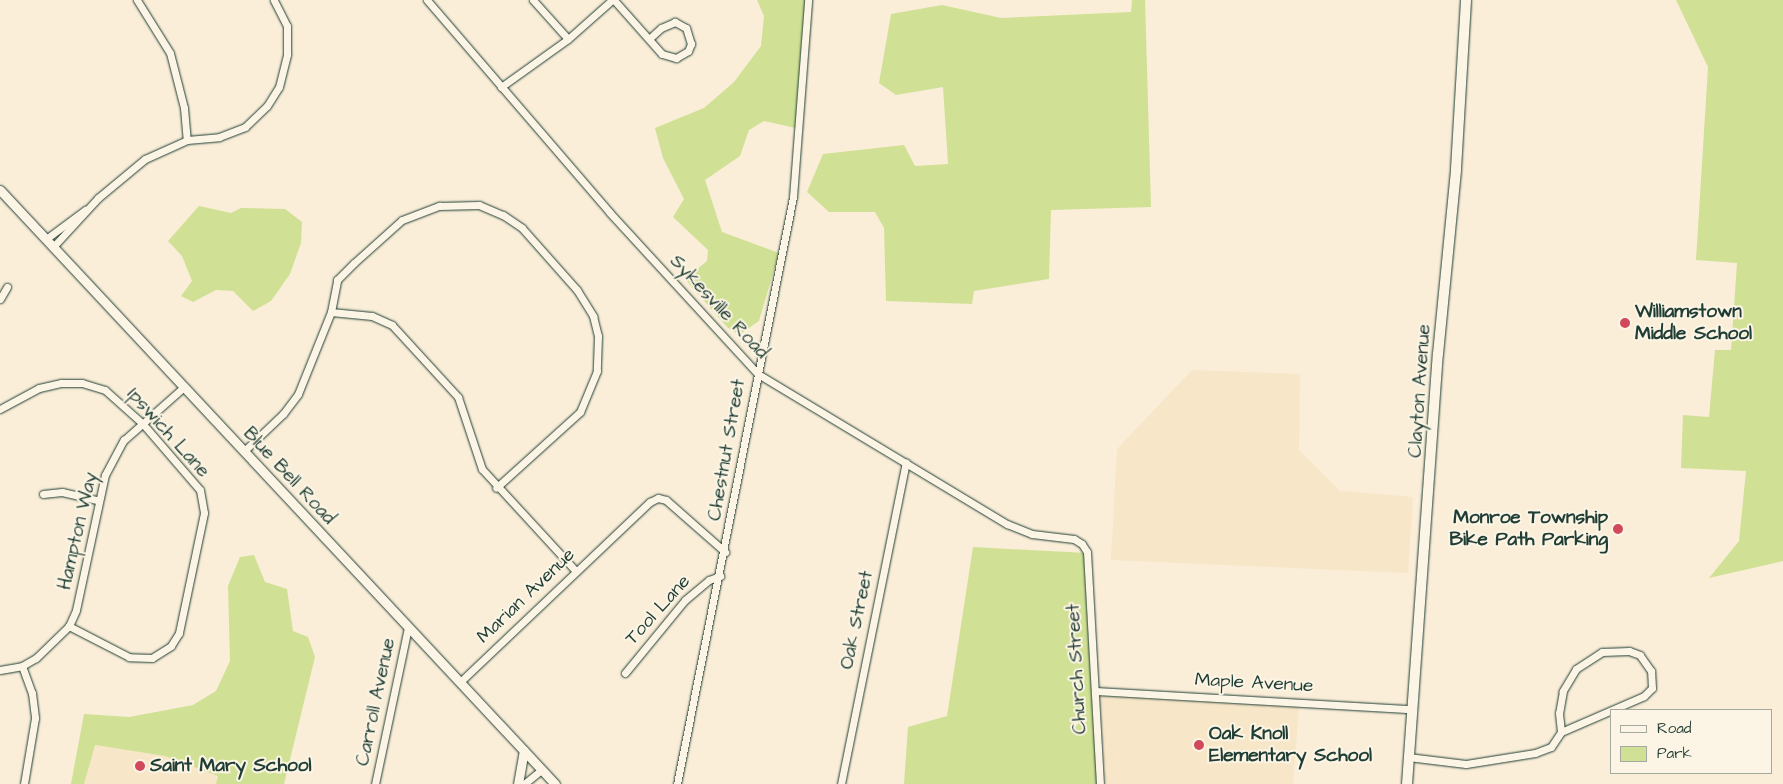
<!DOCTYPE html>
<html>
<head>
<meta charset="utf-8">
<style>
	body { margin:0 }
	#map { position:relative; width:1783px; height:784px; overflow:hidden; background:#faeed8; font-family:"Architects Daughter",sans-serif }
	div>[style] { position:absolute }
	.built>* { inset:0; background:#f7e6c8 }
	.green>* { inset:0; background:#d0e094 }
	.roads { filter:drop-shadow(0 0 1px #1f3d34) drop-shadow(0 0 1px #1f3d34) }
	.minor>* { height:7px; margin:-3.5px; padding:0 3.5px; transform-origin:3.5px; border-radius:3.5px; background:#fcf5e5 }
	.tertiary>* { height:9px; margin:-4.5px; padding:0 4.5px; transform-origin:4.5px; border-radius:4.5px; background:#fcf5e5 }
	.secondary>* { height:10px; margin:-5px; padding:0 5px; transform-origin:5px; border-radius:5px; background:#fcf5e5 }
	.dots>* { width:14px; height:14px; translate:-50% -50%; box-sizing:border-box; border:2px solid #fcf5e5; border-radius:50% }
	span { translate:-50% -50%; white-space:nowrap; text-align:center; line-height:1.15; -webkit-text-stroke:4px #fcf5e5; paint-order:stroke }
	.street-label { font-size:19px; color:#1f3d34 }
	.poi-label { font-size:19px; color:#1f3d34; font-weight:700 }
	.left { translate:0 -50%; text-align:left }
	.right { translate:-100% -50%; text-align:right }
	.legend { position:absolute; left:1610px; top:709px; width:162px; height:65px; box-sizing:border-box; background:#fcf5e5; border:1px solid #a4ab9e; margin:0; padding:6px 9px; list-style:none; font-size:15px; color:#1f3d34 }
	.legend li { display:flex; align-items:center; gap:10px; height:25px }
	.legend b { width:25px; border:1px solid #a4ab9e }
</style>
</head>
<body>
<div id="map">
	<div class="built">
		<i style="clip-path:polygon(1192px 370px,1300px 374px,1299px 450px,1340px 491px,1413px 497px,1408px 573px,1111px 560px,1117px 449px)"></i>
		<i style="clip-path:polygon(1100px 693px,1299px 707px,1293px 784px,1105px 784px)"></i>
		<i style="clip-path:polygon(94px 745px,165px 756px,218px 776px,216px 784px,84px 784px)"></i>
	</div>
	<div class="green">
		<i style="clip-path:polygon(757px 0,805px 0,796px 128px,764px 121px,749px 130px,740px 156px,705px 180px,722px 232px,779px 253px,759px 321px,739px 335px,727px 327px,685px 279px,707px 261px,708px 250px,673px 217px,684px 199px,663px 158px,655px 128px,704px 108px,734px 82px,761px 46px,764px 16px)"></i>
		<i style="clip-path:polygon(1132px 0,1145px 0,1151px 207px,1051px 210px,1049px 279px,974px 291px,972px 304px,886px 301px,884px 228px,875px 212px,829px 212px,807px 192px,823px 154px,904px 145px,915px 166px,948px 164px,943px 87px,896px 95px,879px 83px,891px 14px,942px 5px,1001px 18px,1131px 12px)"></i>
		<i style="clip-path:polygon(1676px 0,1783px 0,1783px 561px,1709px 578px,1739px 541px,1746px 471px,1681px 468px,1683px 415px,1709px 417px,1715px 350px,1731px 350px,1737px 263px,1696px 260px,1708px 67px)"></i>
		<i style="clip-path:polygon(199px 206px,231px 213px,241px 208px,285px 209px,302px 222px,301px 243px,290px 274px,271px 301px,253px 311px,233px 291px,216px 290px,193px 302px,181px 296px,192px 281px,182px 256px,168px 241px)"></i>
		<i style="clip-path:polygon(973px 547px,1086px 553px,1101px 784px,904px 784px,908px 727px,947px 716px)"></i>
		<i style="clip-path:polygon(254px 555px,265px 582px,287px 589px,293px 631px,308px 637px,315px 657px,284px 784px,216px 784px,218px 776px,165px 756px,95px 745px,84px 784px,71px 784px,84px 714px,129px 717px,193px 705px,216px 691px,230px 661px,228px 586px,240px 557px)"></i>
	</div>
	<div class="roads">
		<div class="minor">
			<i style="left:137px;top:0;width:62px;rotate:58.1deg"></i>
			<i style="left:170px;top:53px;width:57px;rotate:75.7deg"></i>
			<i style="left:184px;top:108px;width:32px;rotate:85deg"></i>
			<i style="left:427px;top:0;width:281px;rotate:49.3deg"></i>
			<i style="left:610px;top:213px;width:219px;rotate:47.4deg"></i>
			<i style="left:758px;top:374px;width:291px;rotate:31.1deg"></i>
			<i style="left:1007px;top:524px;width:27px;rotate:22deg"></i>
			<i style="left:1032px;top:534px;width:42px;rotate:6.8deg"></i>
			<i style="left:1074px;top:539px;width:9px;rotate:32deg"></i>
			<i style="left:1082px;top:544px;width:9px;rotate:58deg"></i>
			<i style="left:1087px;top:552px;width:232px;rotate:86.8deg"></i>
			<i style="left:533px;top:0;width:52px;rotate:48.1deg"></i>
			<i style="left:614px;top:0;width:72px;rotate:48.4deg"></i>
			<i style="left:662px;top:54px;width:15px;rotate:16deg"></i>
			<i style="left:676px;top:58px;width:14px;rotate:-30deg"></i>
			<i style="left:688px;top:51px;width:8px;rotate:-67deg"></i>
			<i style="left:691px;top:44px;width:17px;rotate:-107deg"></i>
			<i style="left:686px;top:28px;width:13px;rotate:-151deg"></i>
			<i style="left:675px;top:22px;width:15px;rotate:157deg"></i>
			<i style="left:661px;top:28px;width:15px;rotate:138deg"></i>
			<i style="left:501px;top:87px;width:82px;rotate:-35.6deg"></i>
			<i style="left:568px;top:39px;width:59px;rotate:-41.6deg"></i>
			<i style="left:46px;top:239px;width:49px;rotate:-36.6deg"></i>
			<i style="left:53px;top:247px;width:67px;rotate:-47.4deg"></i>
			<i style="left:98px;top:198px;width:61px;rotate:-39.7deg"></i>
			<i style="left:145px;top:159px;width:46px;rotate:-24.3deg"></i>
			<i style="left:187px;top:140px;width:32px;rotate:-5deg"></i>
			<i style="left:219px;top:137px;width:28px;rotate:-21deg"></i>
			<i style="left:245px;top:127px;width:30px;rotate:-44deg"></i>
			<i style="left:267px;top:106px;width:22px;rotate:-58deg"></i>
			<i style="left:279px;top:87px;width:34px;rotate:-76deg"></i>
			<i style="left:287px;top:54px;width:28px;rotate:-90deg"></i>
			<i style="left:287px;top:26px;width:29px;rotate:-117deg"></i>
			<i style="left:0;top:299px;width:14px;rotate:-60deg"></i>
			<i style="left:331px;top:312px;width:41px;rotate:5.6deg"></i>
			<i style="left:372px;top:316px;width:22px;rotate:24deg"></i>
			<i style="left:392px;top:325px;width:98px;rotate:47.5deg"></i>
			<i style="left:458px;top:397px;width:76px;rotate:71.6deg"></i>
			<i style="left:482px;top:469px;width:137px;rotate:47.4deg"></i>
			<i style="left:0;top:409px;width:44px;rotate:-28.3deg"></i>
			<i style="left:39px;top:388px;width:23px;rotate:-13deg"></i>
			<i style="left:61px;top:383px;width:21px"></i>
			<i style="left:82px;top:383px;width:24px;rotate:17deg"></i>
			<i style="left:105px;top:390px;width:51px;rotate:41.8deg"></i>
			<i style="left:143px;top:424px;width:87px;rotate:49.2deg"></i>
			<i style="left:200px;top:490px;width:23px;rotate:80deg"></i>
			<i style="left:204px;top:513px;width:123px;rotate:101.8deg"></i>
			<i style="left:179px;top:633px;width:15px;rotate:122deg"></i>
			<i style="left:171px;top:646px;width:22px;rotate:148deg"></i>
			<i style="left:152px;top:658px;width:23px;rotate:-178deg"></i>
			<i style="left:129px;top:657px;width:68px;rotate:-152.7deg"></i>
			<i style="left:244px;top:451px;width:54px;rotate:-43.5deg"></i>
			<i style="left:283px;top:414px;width:25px;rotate:-53deg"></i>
			<i style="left:298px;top:394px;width:88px;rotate:-68.1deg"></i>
			<i style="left:331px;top:312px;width:33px;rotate:-79deg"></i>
			<i style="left:337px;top:280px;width:24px;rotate:-45deg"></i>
			<i style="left:354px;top:263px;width:64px;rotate:-41.9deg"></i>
			<i style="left:402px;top:220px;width:40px;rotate:-21deg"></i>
			<i style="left:439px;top:206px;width:40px;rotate:-1.4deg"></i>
			<i style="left:479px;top:205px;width:26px;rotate:23deg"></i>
			<i style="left:503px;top:215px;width:23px;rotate:34deg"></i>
			<i style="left:522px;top:228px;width:83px;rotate:48.4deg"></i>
			<i style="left:577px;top:290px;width:31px;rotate:58deg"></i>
			<i style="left:593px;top:316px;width:21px;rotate:76deg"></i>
			<i style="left:598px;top:336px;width:35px;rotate:92deg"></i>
			<i style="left:597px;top:371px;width:44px;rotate:112.5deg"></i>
			<i style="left:580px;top:412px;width:113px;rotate:137.9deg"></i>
			<i style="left:43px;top:494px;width:19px;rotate:-6deg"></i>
			<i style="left:62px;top:492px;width:37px;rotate:13deg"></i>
			<i style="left:22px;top:666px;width:29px;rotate:70deg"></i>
			<i style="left:32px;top:693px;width:25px;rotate:83deg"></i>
			<i style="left:35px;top:718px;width:67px;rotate:99.5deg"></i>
			<i style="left:0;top:670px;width:22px;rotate:-10deg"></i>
			<i style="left:22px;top:666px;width:16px;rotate:-30deg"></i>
			<i style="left:36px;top:658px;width:46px;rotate:-44.1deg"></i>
			<i style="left:69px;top:626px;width:17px;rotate:-66deg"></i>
			<i style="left:76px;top:610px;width:138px;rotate:-77.9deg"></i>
			<i style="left:105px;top:475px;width:40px;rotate:-62deg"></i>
			<i style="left:124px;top:440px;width:80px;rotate:-41.5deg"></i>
			<i style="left:625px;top:673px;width:94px;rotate:-50.6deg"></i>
			<i style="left:685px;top:600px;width:31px;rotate:-40deg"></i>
			<i style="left:709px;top:580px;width:12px;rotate:-20deg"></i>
			<i style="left:460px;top:682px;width:262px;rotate:-43.5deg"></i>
			<i style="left:650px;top:502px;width:9px;rotate:-27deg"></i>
			<i style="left:658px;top:498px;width:8px;rotate:14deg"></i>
			<i style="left:666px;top:500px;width:79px;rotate:41.4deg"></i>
			<i style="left:1095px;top:691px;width:317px;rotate:3.3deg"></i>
			<i style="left:1408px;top:757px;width:58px;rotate:6.9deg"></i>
			<i style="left:1466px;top:764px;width:70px;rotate:-9.1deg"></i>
			<i style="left:1535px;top:753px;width:17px;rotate:-21deg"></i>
			<i style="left:1551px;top:747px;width:18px;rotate:-56deg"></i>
			<i style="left:1561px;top:732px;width:90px;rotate:-23.4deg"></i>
			<i style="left:1644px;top:696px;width:11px;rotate:-45deg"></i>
			<i style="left:1652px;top:688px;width:17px;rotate:-93deg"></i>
			<i style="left:1651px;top:671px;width:19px;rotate:-125deg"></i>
			<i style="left:1640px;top:655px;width:12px;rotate:-160deg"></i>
			<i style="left:1629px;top:651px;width:27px;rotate:178deg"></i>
			<i style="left:1602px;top:652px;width:31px;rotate:147deg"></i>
			<i style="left:1576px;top:669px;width:26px;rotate:121deg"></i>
			<i style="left:1563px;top:691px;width:22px;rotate:100deg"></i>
			<i style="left:1559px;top:713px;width:19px;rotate:84deg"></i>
			<i style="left:375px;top:784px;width:160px;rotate:-78.1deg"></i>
			<i style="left:524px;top:784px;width:22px;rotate:-39deg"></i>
			<i style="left:677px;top:784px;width:598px;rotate:-78.82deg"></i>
			<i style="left:793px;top:197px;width:198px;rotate:-85.6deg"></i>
			<i style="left:841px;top:784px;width:328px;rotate:-78.6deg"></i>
		</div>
		<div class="tertiary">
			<i style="left:0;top:190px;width:813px;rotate:46.94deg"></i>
			<i style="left:518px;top:784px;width:34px;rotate:-80deg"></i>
		</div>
		<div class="secondary">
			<i style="left:1407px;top:784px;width:431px;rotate:-85.9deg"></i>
			<i style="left:1438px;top:354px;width:186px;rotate:-84.4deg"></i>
			<i style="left:1456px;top:169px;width:169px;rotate:-86.6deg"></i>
		</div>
	</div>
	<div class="dots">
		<i style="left:1625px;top:323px;background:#d1495b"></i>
		<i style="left:1618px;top:529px;background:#d1495b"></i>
		<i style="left:1199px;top:745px;background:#d1495b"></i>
		<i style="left:140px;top:766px;background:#d1495b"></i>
	</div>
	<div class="street-label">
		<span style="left:719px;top:307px;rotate:47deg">Sykesville Road</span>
		<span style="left:1420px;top:391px;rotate:-86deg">Clayton Avenue</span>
		<span style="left:168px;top:433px;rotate:48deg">Ipswich Lane</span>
		<span style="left:727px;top:450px;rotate:-80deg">Chestnut Street</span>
		<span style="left:289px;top:476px;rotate:47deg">Blue Bell Road</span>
		<span style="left:78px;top:531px;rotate:-77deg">Hampton Way</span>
		<span style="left:526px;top:596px;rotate:-44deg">Marian Avenue</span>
		<span style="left:658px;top:610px;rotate:-48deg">Tool Lane</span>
		<span style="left:857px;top:620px;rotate:-78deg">Oak Street</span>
		<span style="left:1077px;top:669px;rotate:-93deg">Church Street</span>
		<span style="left:1254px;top:683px;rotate:3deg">Maple Avenue</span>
		<span style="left:376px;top:702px;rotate:-78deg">Carroll Avenue</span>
	</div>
	<div class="poi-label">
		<span class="left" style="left:1635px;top:323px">Williamstown<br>Middle School</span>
		<span class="right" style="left:1608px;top:529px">Monroe Township<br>Bike Path Parking</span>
		<span class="left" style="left:1209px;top:745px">Oak Knoll<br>Elementary School</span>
		<span class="left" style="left:150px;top:766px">Saint Mary School</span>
	</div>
	<ul class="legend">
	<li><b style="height:6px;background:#fcf5e5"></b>Road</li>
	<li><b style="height:14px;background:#d0e094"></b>Park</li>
	</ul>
</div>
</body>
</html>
